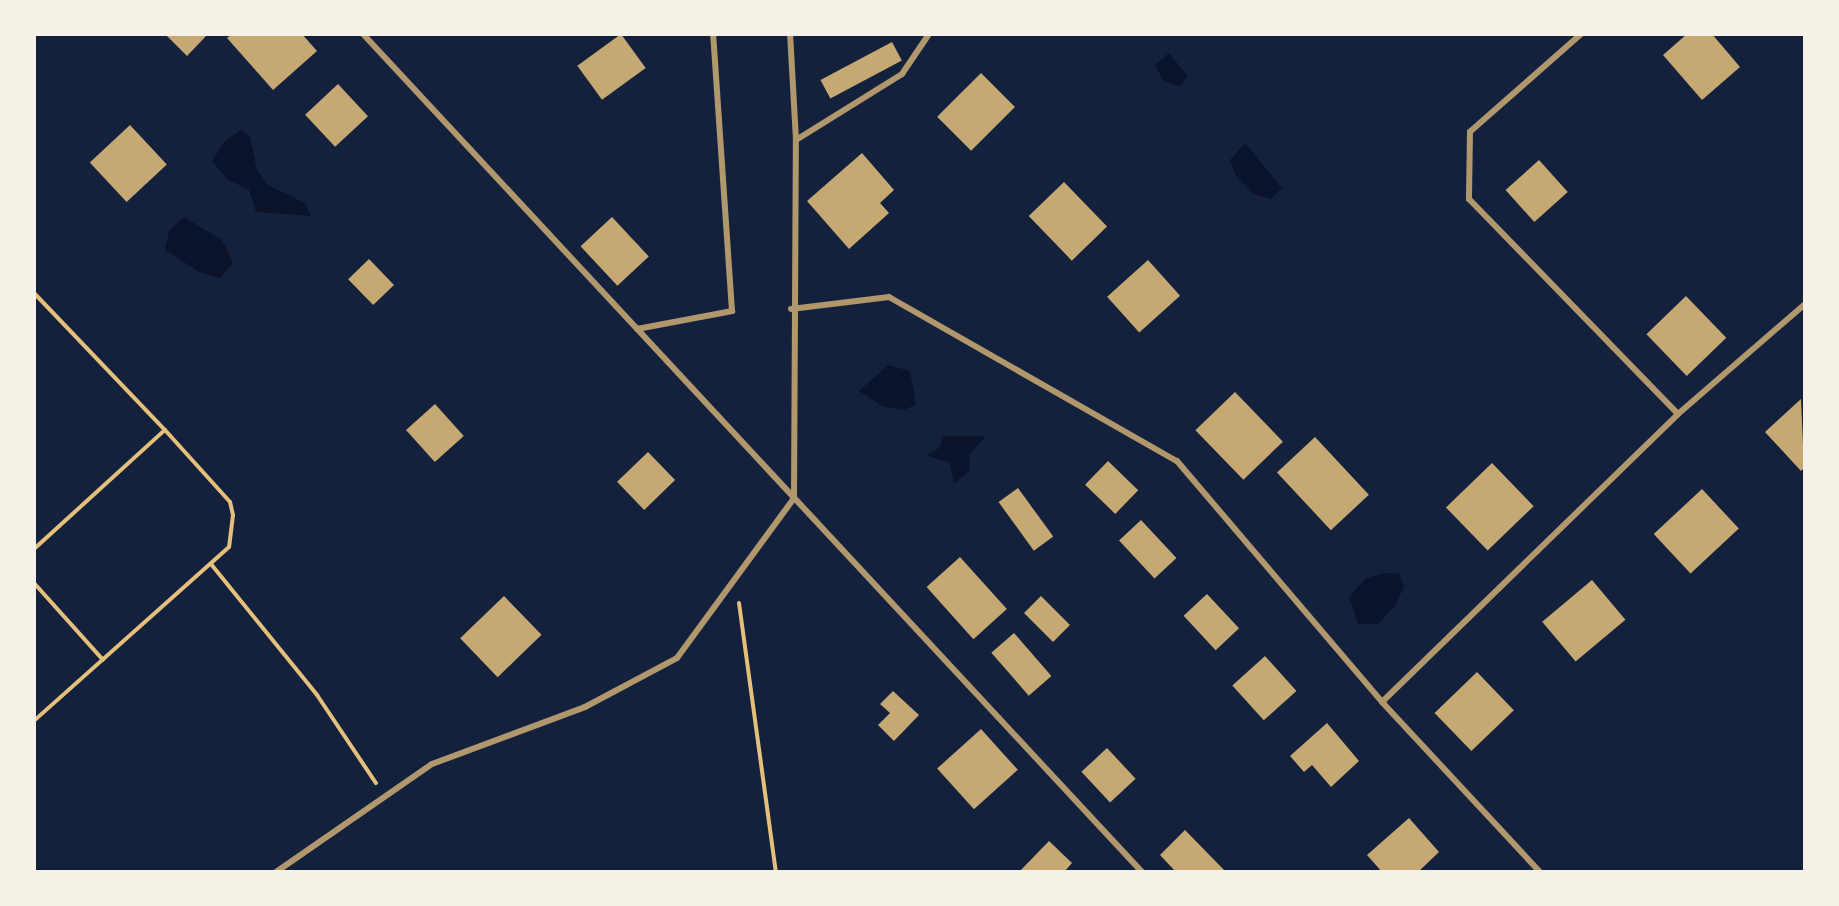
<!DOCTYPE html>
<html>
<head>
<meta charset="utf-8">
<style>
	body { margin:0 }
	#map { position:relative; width:1839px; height:906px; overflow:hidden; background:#14213d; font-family:Lato,sans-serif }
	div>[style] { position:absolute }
	.water>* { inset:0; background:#0b132b }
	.building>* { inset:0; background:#c6a872; transform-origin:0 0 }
	.path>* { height:4px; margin:-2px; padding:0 2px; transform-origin:2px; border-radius:2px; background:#e5c07b }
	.minor>* { height:6px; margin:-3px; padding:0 3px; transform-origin:3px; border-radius:3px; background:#b1986c }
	span { translate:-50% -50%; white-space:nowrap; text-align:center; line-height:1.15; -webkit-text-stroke:5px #f6f1e7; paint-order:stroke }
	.frame { position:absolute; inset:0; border:36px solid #f6f1e7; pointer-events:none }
</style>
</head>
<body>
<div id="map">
	<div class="water">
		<i style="clip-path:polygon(1169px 53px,1187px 75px,1181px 87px,1163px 80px,1155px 65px)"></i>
		<i style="clip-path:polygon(241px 130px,250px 137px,257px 170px,268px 185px,305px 203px,311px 216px,256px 212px,249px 190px,227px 179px,212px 161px,225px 141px)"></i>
		<i style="clip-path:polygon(1245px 143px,1282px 188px,1271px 199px,1254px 194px,1236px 176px,1230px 160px)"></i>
		<i style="clip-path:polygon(184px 217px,222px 240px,233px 262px,221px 278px,199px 272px,165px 250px,169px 231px)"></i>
		<i style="clip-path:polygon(888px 365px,910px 371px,916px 405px,903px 410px,882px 406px,859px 391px)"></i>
		<i style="clip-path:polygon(944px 436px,986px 436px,970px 454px,969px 471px,954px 484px,950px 463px,926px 455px,939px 448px)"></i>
		<i style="clip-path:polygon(1385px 573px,1399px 574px,1404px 587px,1394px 607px,1378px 624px,1358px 624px,1349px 597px,1366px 578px)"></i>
	</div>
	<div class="building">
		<i style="clip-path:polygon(165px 34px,208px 34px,187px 56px)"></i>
		<i style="clip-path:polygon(232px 34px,302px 34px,317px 51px,273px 90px,227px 38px)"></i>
		<i style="left:621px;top:34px;width:42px;height:54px;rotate:54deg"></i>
		<i style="clip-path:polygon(1687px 34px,1712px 34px,1740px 67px,1702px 100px,1663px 55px)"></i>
		<i style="left:892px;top:42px;width:21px;height:81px;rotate:62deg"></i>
		<i style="left:981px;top:73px;width:48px;height:62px;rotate:45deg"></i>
		<i style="left:338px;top:84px;width:44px;height:45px;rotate:47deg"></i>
		<i style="left:130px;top:125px;width:54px;height:55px;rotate:47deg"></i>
		<i style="clip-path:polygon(862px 153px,894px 190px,880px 203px,889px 213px,849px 249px,807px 201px)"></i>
		<i style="left:1539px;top:160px;width:43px;height:45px;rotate:48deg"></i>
		<i style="left:1064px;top:182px;width:62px;height:49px;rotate:46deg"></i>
		<i style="left:612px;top:217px;width:54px;height:43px;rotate:47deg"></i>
		<i style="left:369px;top:259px;width:36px;height:29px;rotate:46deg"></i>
		<i style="left:1148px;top:260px;width:48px;height:55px;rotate:48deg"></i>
		<i style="left:1686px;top:296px;width:58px;height:55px;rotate:46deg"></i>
		<i style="left:1235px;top:392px;width:69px;height:55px;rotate:46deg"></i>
		<i style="clip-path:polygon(1801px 399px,1804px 468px,1801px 471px,1765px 432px)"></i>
		<i style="left:435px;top:404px;width:43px;height:39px;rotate:48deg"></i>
		<i style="left:1315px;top:437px;width:79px;height:52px;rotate:47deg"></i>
		<i style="left:648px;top:452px;width:39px;height:43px;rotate:46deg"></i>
		<i style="left:1108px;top:461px;width:42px;height:33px;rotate:44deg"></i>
		<i style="left:1492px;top:463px;width:60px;height:64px;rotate:46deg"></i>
		<i style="left:1018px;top:488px;width:60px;height:24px;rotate:54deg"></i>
		<i style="left:1702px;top:489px;width:54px;height:66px;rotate:47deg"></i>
		<i style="left:1141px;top:520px;width:52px;height:30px;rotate:47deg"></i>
		<i style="left:960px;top:557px;width:70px;height:45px;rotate:48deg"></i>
		<i style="left:1592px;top:580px;width:52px;height:65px;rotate:50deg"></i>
		<i style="left:1207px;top:594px;width:47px;height:32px;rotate:47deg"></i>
		<i style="left:504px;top:596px;width:54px;height:61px;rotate:46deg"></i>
		<i style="left:1041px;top:596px;width:41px;height:24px;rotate:45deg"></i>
		<i style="left:1014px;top:633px;width:57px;height:30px;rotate:49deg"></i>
		<i style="left:1265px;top:656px;width:47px;height:44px;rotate:48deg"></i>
		<i style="left:1477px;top:672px;width:53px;height:59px;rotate:46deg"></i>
		<i style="clip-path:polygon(893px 691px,919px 715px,894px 741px,878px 725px,890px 713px,880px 704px)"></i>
		<i style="clip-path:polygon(1327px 723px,1359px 761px,1331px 787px,1312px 765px,1304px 772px,1290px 756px)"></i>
		<i style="left:981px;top:729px;width:55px;height:59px;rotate:48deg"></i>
		<i style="left:1107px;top:748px;width:42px;height:35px;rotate:47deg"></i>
		<i style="clip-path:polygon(1409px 818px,1439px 852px,1418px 872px,1382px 872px,1367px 855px)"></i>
		<i style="clip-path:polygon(1185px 830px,1226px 872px,1176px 872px,1160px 855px)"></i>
		<i style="clip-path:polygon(1049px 841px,1072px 863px,1064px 872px,1019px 872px)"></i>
	</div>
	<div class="path">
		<i style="left:34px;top:293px;width:190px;rotate:46.3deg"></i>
		<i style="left:34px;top:549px;width:177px;rotate:-42.3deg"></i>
		<i style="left:165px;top:430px;width:97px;rotate:47.9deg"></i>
		<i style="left:230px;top:502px;width:13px;rotate:77deg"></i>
		<i style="left:233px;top:515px;width:32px;rotate:97deg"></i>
		<i style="left:229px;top:547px;width:261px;rotate:138.3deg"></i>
		<i style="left:211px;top:564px;width:169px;rotate:51deg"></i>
		<i style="left:317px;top:695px;width:106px;rotate:56.2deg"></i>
		<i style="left:34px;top:583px;width:103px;rotate:48.1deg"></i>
		<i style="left:739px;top:603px;width:272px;rotate:82.2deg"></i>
	</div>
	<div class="minor">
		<i style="left:363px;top:34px;width:1144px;rotate:47.09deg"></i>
		<i style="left:1581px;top:34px;width:148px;rotate:138.6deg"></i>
		<i style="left:1470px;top:132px;width:67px;rotate:90.9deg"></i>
		<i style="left:1469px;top:199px;width:300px;rotate:45.8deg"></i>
		<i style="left:796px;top:140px;width:125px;rotate:-31.9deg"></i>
		<i style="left:902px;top:74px;width:48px;rotate:-56deg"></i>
		<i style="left:791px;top:309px;width:99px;rotate:-7deg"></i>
		<i style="left:889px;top:297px;width:331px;rotate:29.7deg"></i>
		<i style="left:1177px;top:461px;width:316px;rotate:49.6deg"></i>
		<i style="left:1382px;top:702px;width:232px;rotate:47.1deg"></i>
		<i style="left:637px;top:329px;width:97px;rotate:-10.7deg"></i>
		<i style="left:732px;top:311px;width:278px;rotate:-93.9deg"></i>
		<i style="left:1382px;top:702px;width:413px;rotate:-44.2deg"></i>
		<i style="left:1678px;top:414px;width:167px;rotate:-40.9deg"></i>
		<i style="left:276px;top:872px;width:190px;rotate:-34.7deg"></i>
		<i style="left:432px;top:764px;width:163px;rotate:-20.4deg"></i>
		<i style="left:585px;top:707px;width:104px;rotate:-28deg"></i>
		<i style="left:677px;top:658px;width:198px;rotate:-53.8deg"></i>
		<i style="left:794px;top:498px;width:358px;rotate:-89.7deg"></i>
		<i style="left:796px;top:140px;width:106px;rotate:-93.2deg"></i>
	</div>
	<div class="frame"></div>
</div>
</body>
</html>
